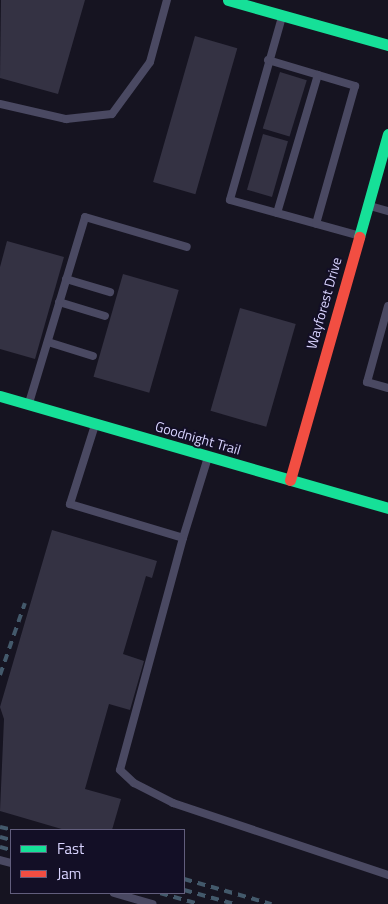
<!DOCTYPE html>
<html>
<head>
<meta charset="utf-8">
<style>
	body { margin:0 }
	#map { position:relative; width:388px; height:904px; overflow:hidden; background:#161421; font-family:"Titillium Web",sans-serif }
	div>[style] { position:absolute }
	.building>* { inset:0; background:#343243; transform-origin:0 0 }
	.lane>* { height:8px; margin:-4px; padding:0 4px; transform-origin:4px; border-radius:4px; background:#4a4962 }
	.fast>* { height:11px; margin:-5.5px; padding:0 5.5px; transform-origin:5.5px; border-radius:5.5px; background:#16e098 }
	.jam>* { height:11px; margin:-5.5px; padding:0 5.5px; transform-origin:5.5px; border-radius:5.5px; background:#f24e42 }
	.rail>* { height:4px; margin-top:-2px; transform-origin:0; background:repeating-linear-gradient(90deg,#43596b 0 8px,transparent 0 14px) }
	span { translate:-50% -50%; white-space:nowrap; text-align:center; line-height:1.15; -webkit-text-stroke:4px #130f26; paint-order:stroke }
	.street-label { font-size:14px; color:#d9d4ff }
	.legend { position:absolute; left:10px; top:829px; width:175px; height:65px; box-sizing:border-box; background:#130f26; border:1px solid #625e7d; margin:0; padding:6px 9px; list-style:none; font-size:15px; color:#d9d4ff }
	.legend li { display:flex; align-items:center; gap:10px; height:25px }
	.legend b { width:25px; border:1px solid #625e7d }
</style>
</head>
<body>
<div id="map">
	<div class="building">
		<i style="clip-path:polygon(1px 0,85px 0,58px 94px,0 78px)"></i>
		<i style="left:195px;top:36px;width:44px;height:152px;rotate:16deg"></i>
		<i style="left:280px;top:72px;width:28px;height:59px;rotate:17deg"></i>
		<i style="left:263px;top:134px;width:26px;height:58px;rotate:16deg"></i>
		<i style="clip-path:polygon(7px 241px,64px 257px,35px 359px,0 349px,0 267px)"></i>
		<i style="left:123px;top:274px;width:58px;height:107px;rotate:16deg"></i>
		<i style="left:240px;top:308px;width:58px;height:107px;rotate:16deg"></i>
		<i style="clip-path:polygon(52px 530px,157px 561px,152px 578px,146px 576px,123px 654px,144px 661px,130px 710px,109px 704px,85px 789px,121px 799px,112px 830px,65px 830px,0 811px,4px 719px,0 707px)"></i>
	</div>
	<div class="lane">
		<i style="left:282px;top:17px;width:190px;rotate:105.9deg"></i>
		<i style="left:230px;top:200px;width:132px;rotate:15.4deg"></i>
		<i style="left:268px;top:60px;width:91px;rotate:16.6deg"></i>
		<i style="left:355px;top:86px;width:143px;rotate:105.8deg"></i>
		<i style="left:0;top:104px;width:68px;rotate:12.8deg"></i>
		<i style="left:66px;top:119px;width:46px;rotate:-6.2deg"></i>
		<i style="left:112px;top:114px;width:64px;rotate:-53.8deg"></i>
		<i style="left:150px;top:62px;width:64px;rotate:-74.7deg"></i>
		<i style="left:370px;top:206px;width:19px;rotate:16deg"></i>
		<i style="left:277px;top:213px;width:144px;rotate:-73.5deg"></i>
		<i style="left:66px;top:279px;width:46px;rotate:16.5deg"></i>
		<i style="left:59px;top:302px;width:48px;rotate:16.9deg"></i>
		<i style="left:388px;top:306px;width:79px;rotate:105.4deg"></i>
		<i style="left:367px;top:382px;width:22px;rotate:16deg"></i>
		<i style="left:48px;top:342px;width:47px;rotate:17.3deg"></i>
		<i style="left:29px;top:403px;width:194px;rotate:-73.2deg"></i>
		<i style="left:85px;top:217px;width:106px;rotate:16.4deg"></i>
		<i style="left:95px;top:425px;width:83px;rotate:107.6deg"></i>
		<i style="left:70px;top:504px;width:118px;rotate:16.7deg"></i>
		<i style="left:183px;top:538px;width:85px;rotate:-72.8deg"></i>
		<i style="left:183px;top:538px;width:240px;rotate:105.2deg"></i>
		<i style="left:120px;top:770px;width:19px;rotate:43deg"></i>
		<i style="left:134px;top:783px;width:44px;rotate:27.1deg"></i>
		<i style="left:173px;top:803px;width:227px;rotate:18.5deg"></i>
		<i style="left:0;top:860px;width:11px;rotate:15deg"></i>
		<i style="left:114px;top:893px;width:40px;rotate:16deg"></i>
	</div>
	<div class="fast">
		<i style="left:228px;top:0;width:166px;rotate:15.7deg"></i>
		<i style="left:359px;top:237px;width:107px;rotate:-74.3deg"></i>
		<i style="left:0;top:396px;width:404px;rotate:16.1deg"></i>
	</div>
	<div class="jam">
		<i style="left:290px;top:480px;width:253px;rotate:-74.1deg"></i>
	</div>
	<div class="rail">
		<i style="left:0;top:675px;width:76px;rotate:-70.9deg"></i>
		<i style="left:0;top:827px;width:13px;rotate:13deg"></i>
		<i style="left:0;top:837px;width:11px;rotate:15deg"></i>
		<i style="left:0;top:847px;width:11px;rotate:15deg"></i>
		<i style="left:184px;top:879px;width:91px;rotate:16deg"></i>
		<i style="left:184px;top:890px;width:52px;rotate:15.6deg"></i>
		<i style="left:160px;top:893px;width:41px;rotate:15.8deg"></i>
	</div>
	<div class="street-label">
		<span style="left:324px;top:303px;rotate:-74deg">Wayforest Drive</span>
		<span style="left:198px;top:438px;rotate:16deg">Goodnight Trail</span>
	</div>
	<ul class="legend">
	<li><b style="height:6px;background:#16e098"></b>Fast</li>
	<li><b style="height:6px;background:#f24e42"></b>Jam</li>
	</ul>
</div>
</body>
</html>
